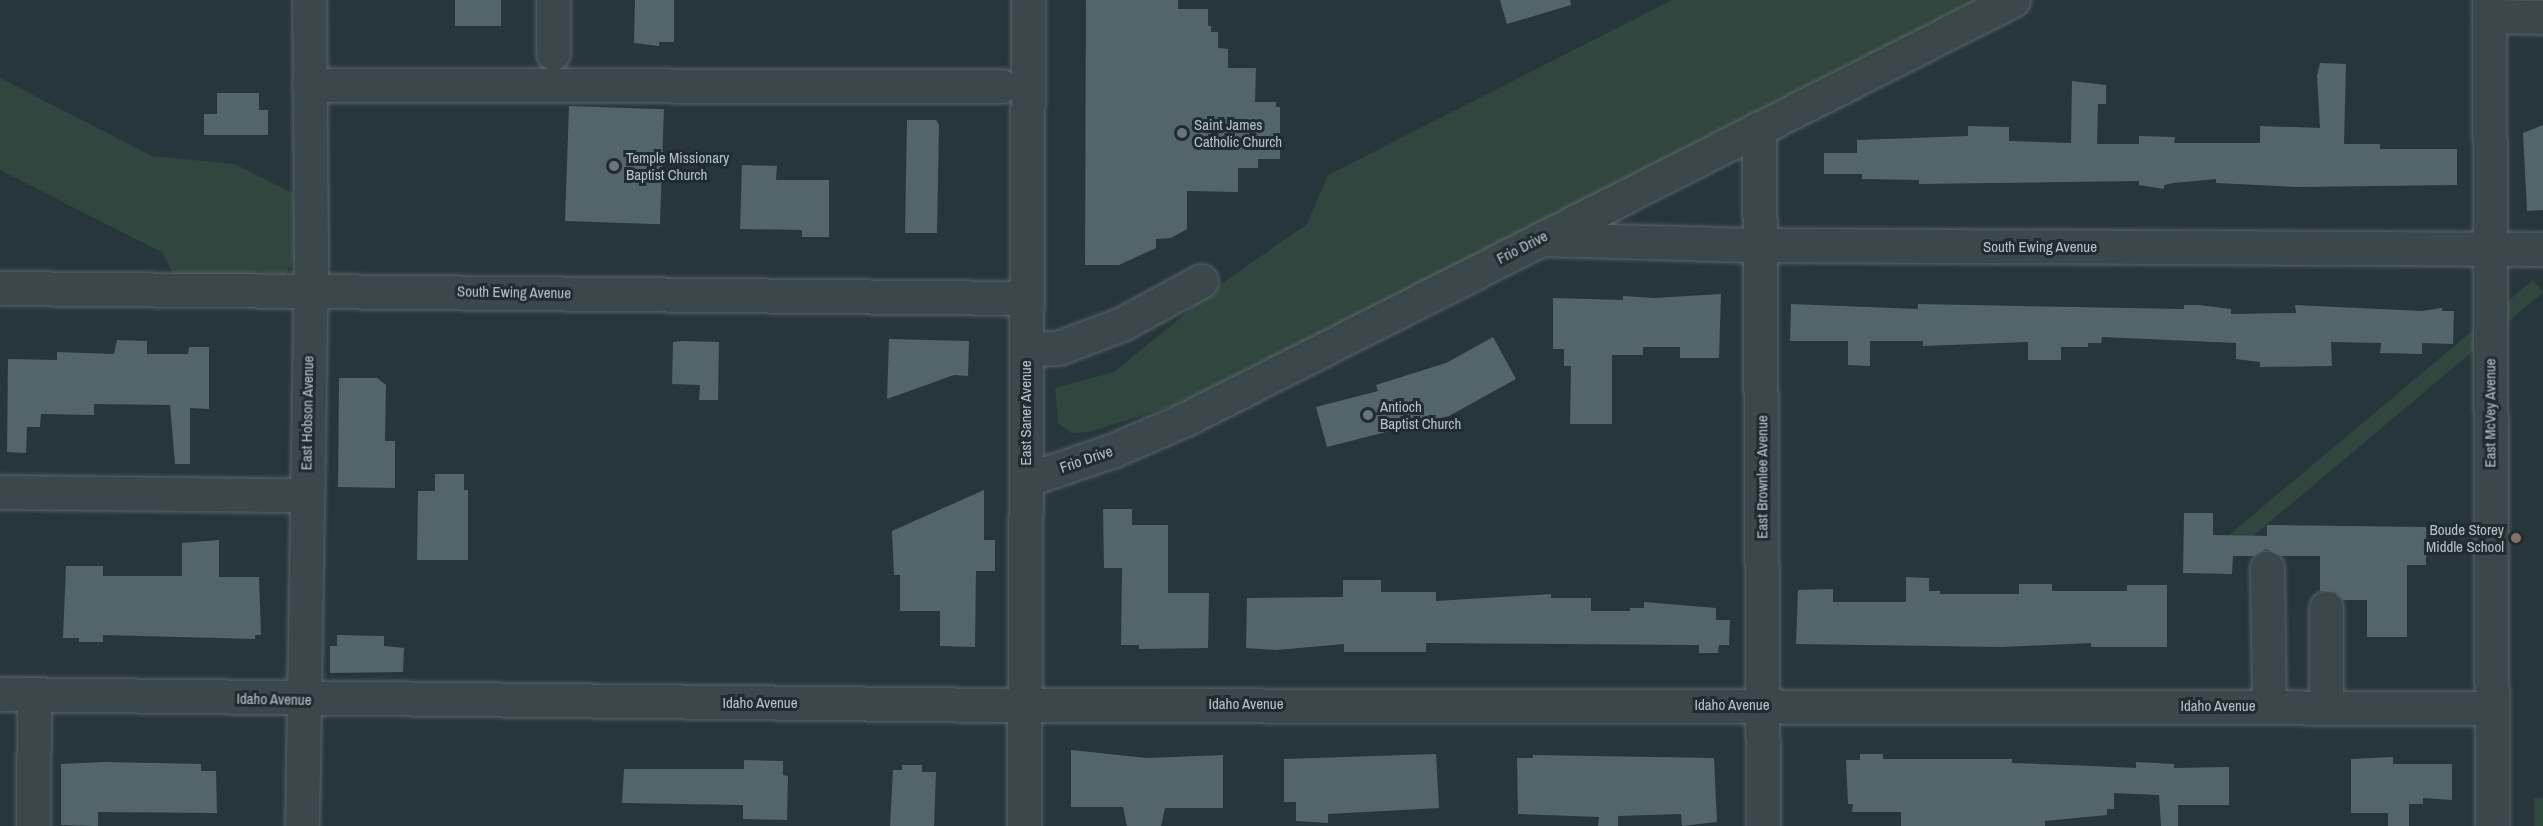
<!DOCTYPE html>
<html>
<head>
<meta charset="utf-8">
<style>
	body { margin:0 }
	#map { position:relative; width:2543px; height:826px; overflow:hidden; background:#26363a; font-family:"Archivo Narrow",sans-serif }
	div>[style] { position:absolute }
	.green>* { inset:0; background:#31463e; transform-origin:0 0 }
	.building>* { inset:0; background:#54656a; transform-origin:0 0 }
	.roads { filter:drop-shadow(0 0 2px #586469) drop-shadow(0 0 2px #586469) }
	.minor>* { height:33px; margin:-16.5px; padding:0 16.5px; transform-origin:16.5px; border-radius:16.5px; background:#3a474b }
	.dots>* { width:16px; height:16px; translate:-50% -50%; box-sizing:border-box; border:3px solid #1f2c30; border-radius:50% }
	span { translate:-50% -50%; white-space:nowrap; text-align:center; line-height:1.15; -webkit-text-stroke:6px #1f2c30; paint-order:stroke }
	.poi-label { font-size:15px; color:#b5c1c6 }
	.left { translate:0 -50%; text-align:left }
	.right { translate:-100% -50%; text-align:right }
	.street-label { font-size:15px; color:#b5c1c6 }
</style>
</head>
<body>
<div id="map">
	<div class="green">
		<i style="clip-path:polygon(1672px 0,1976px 0,1194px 399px,1089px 432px,1071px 433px,1058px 423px,1055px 388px,1114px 372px,1224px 282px,1307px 224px,1328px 175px)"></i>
		<i style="clip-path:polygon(0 78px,152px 156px,235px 164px,293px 193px,297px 256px,284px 276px,173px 274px,163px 253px,0 170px)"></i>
		<i style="left:2533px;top:280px;width:16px;height:417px;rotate:50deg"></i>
		<i style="left:2534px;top:798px;width:9px;height:28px"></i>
	</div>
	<div class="building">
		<i style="left:455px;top:0;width:46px;height:26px"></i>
		<i style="clip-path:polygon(635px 0,674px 0,674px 42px,659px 42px,659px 46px,634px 43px)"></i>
		<i style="clip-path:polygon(1086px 0,1178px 0,1178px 9px,1208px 9px,1208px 26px,1211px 26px,1211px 32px,1218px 32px,1218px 48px,1228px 49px,1228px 68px,1256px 68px,1255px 102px,1276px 102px,1276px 107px,1280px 107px,1280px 159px,1258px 159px,1258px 168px,1238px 168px,1238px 192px,1187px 191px,1187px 229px,1171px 238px,1156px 239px,1156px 248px,1119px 265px,1085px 265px)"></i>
		<i style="clip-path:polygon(1500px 0,1570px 0,1571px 5px,1507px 24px)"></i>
		<i style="clip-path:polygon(2320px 63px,2346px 64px,2344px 144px,2380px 144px,2380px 149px,2457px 149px,2457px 185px,2296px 187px,2216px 183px,2216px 179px,2174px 183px,2164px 185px,2164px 189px,2139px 185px,2139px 181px,1919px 184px,1919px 180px,1862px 179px,1862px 174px,1824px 174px,1824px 153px,1857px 153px,1857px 140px,1968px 136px,1968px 126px,2009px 127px,2009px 141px,2071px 143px,2072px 81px,2106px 85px,2106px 104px,2098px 104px,2097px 144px,2139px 144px,2139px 136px,2175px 137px,2174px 143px,2260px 143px,2260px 126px,2320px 128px,2317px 76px)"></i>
		<i style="clip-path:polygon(217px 93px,259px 93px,259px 110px,268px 110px,268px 135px,204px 135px,204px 114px,217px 114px)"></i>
		<i style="left:569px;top:106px;width:95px;height:115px;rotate:2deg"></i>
		<i style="clip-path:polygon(907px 120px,936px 120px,939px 125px,937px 233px,905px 233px)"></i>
		<i style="clip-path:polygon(2543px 125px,2543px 210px,2527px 211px,2523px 133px)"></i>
		<i style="clip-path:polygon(742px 165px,777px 166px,776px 180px,829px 180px,829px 237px,802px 237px,802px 230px,740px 229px)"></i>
		<i style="clip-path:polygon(1721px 294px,1719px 358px,1680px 358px,1680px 347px,1643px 347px,1643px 355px,1612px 355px,1612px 424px,1570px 424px,1571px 366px,1564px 366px,1564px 349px,1553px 349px,1553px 298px,1623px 300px,1623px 296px,1654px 298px)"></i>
		<i style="clip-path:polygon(1791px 304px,1918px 309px,1918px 304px,2184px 309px,2184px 305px,2199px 305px,2231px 309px,2231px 314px,2296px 313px,2295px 305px,2422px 311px,2442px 308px,2442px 311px,2454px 311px,2453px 344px,2422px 343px,2422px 354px,2380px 353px,2381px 343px,2331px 342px,2332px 366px,2260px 367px,2260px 362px,2236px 359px,2236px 343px,2102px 337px,2101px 343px,2088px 343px,2088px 347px,2061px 347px,2061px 360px,2028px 360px,2028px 342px,1923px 346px,1923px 341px,1870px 341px,1870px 366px,1848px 365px,1848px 341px,1790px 341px)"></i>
		<i style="clip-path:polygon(1493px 337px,1516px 379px,1449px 416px,1327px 447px,1316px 407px,1378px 391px,1376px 385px,1446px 363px)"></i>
		<i style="clip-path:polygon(889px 339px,969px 341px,968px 376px,954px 375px,887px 399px)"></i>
		<i style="clip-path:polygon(117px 340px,147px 341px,147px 354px,188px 354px,189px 347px,209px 347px,209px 409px,190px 408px,190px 464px,175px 464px,170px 405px,94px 404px,94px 415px,41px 414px,40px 427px,27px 427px,26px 453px,7px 452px,8px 359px,57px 360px,57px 352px,114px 354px)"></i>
		<i style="clip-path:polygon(682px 341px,719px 342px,718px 400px,699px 400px,700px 385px,672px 384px,673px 342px)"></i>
		<i style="clip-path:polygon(339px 378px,377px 378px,386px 385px,385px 441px,395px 441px,395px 488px,338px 487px)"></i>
		<i style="clip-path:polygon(435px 474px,464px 474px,464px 490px,468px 490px,468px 560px,417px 560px,418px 491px,435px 491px)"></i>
		<i style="clip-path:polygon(984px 490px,984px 540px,995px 540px,995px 571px,976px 571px,975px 647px,940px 646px,940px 611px,900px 611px,900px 575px,894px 575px,892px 531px)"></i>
		<i style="clip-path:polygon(1103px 509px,1132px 509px,1132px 525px,1168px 525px,1168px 593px,1209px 593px,1208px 648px,1139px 649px,1139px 645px,1121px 645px,1122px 568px,1104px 568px)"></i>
		<i style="clip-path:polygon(2184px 513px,2213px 513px,2213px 535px,2267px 536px,2267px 525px,2426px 527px,2426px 565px,2407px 565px,2407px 637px,2367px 637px,2367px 600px,2343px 600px,2335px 592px,2320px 591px,2320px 556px,2281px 556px,2266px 549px,2254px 556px,2233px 556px,2232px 574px,2183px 573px)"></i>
		<i style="clip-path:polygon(219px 540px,219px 577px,259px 577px,261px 635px,255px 635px,255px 639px,103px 635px,103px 642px,79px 642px,79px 638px,63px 638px,66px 566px,103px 566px,103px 576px,182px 576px,182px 543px)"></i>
		<i style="clip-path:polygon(1906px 577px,1929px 578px,1929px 591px,1940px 591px,1940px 594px,2019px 594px,2019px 584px,2052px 584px,2052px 591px,2127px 591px,2127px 585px,2167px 585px,2167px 647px,2091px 647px,2091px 643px,2002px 647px,1796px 644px,1798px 590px,1833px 589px,1833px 602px,1906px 602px)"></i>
		<i style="clip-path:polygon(1343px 580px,1381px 580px,1381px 592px,1436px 592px,1436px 601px,1551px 594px,1551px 598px,1591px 598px,1591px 611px,1630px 611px,1630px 608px,1644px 608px,1644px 602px,1716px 608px,1716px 620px,1730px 620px,1729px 645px,1719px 645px,1718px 653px,1699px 653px,1699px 645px,1426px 643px,1426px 652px,1344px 652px,1344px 644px,1277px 650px,1246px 648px,1247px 598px,1343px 597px)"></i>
		<i style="clip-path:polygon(337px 635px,384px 636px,384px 646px,404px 648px,403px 672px,330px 673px,330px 646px,337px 646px)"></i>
		<i style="clip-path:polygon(1071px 750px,1147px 758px,1223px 755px,1223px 808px,1165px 808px,1161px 826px,1127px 826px,1123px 807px,1071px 807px)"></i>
		<i style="clip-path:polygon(1436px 754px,1439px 808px,1328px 814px,1328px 823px,1296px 821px,1296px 802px,1284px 802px,1284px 759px)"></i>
		<i style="clip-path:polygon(1860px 754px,1883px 754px,1883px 759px,2012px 759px,2012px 763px,2093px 766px,2136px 768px,2136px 762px,2174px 764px,2174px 768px,2229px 767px,2229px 805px,2178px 805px,2178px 826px,2161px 826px,2159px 795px,2114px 793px,2114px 809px,2107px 809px,2107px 815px,2045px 821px,2045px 826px,1901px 826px,1901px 812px,1852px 812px,1853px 804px,1848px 804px,1846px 760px,1860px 760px)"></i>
		<i style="clip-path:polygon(1533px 755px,1714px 758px,1717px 822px,1682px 826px,1681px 814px,1618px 816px,1618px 826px,1598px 826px,1599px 817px,1518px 814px,1517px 758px,1533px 758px)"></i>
		<i style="clip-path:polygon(2393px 757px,2393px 764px,2452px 764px,2452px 800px,2423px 798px,2423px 804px,2409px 804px,2409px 826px,2388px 826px,2388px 813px,2351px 813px,2351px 759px)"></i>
		<i style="clip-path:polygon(744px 760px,783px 761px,783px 775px,788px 776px,787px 820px,743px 819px,743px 805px,622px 803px,624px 769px,744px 769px)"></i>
		<i style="clip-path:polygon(105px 762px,201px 764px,201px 771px,216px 771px,217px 813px,98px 812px,98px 826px,61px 825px,61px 764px)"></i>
		<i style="clip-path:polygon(902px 765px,922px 765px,922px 772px,936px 772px,934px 826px,890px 826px,893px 770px,902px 770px)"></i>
	</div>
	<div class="roads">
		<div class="minor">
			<i style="left:2489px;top:0;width:826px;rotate:89.79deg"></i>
			<i style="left:2489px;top:16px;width:54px;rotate:1.1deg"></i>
			<i style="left:553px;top:53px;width:53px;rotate:-90deg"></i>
			<i style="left:309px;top:85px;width:692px;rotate:0.08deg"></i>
			<i style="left:1759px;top:128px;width:698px;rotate:89.67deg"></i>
			<i style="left:1541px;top:239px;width:221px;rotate:1.6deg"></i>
			<i style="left:1762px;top:245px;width:781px;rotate:0.29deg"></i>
			<i style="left:0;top:288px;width:1027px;rotate:0.56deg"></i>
			<i style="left:1027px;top:349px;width:31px;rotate:-2deg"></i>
			<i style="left:1058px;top:348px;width:68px;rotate:-20.6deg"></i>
			<i style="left:1122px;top:324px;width:90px;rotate:-28.6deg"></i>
			<i style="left:1026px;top:480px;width:93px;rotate:-18.8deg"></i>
			<i style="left:1114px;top:450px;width:81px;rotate:-23.4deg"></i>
			<i style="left:1188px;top:418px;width:925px;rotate:-26.87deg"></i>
			<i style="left:0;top:492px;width:306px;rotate:0.6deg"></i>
			<i style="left:2267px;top:568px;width:139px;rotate:89.2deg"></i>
			<i style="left:2326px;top:608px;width:99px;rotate:90deg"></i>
			<i style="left:0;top:694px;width:996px;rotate:0.63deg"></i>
			<i style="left:996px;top:705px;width:1496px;rotate:0.11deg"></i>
			<i style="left:33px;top:826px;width:132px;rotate:-89.6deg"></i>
			<i style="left:302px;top:826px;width:567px;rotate:-89.09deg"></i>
			<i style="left:311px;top:259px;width:259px;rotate:-90.4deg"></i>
			<i style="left:1024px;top:826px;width:826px;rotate:-89.72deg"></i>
		</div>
	</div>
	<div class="dots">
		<i style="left:1182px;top:133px;background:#6b7280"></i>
		<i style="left:614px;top:166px;background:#6b7280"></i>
		<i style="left:1368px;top:415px;background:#6b7280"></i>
		<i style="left:2516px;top:538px;background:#8d6e63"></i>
	</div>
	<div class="poi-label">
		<span class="left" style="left:1194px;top:133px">Saint James<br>Catholic Church</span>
		<span class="left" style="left:626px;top:166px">Temple Missionary<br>Baptist Church</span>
		<span class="left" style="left:1380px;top:415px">Antioch<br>Baptist Church</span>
		<span class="right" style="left:2504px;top:538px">Boude Storey<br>Middle School</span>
	</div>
	<div class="street-label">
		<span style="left:1522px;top:247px;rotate:-27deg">Frio Drive</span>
		<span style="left:2040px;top:247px">South Ewing Avenue</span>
		<span style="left:514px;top:292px;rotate:1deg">South Ewing Avenue</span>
		<span style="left:307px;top:413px;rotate:-89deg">East Hobson Avenue</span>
		<span style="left:1026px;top:413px;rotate:-90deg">East Saner Avenue</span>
		<span style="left:2490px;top:413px;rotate:-90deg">East McVey Avenue</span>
		<span style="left:1086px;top:459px;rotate:-19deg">Frio Drive</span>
		<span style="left:1762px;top:477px;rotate:-90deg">East Brownlee Avenue</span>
		<span style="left:274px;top:699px;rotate:1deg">Idaho Avenue</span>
		<span style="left:760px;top:703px">Idaho Avenue</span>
		<span style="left:1246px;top:704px">Idaho Avenue</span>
		<span style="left:1732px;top:705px">Idaho Avenue</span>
		<span style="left:2218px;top:706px">Idaho Avenue</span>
	</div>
</div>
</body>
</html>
